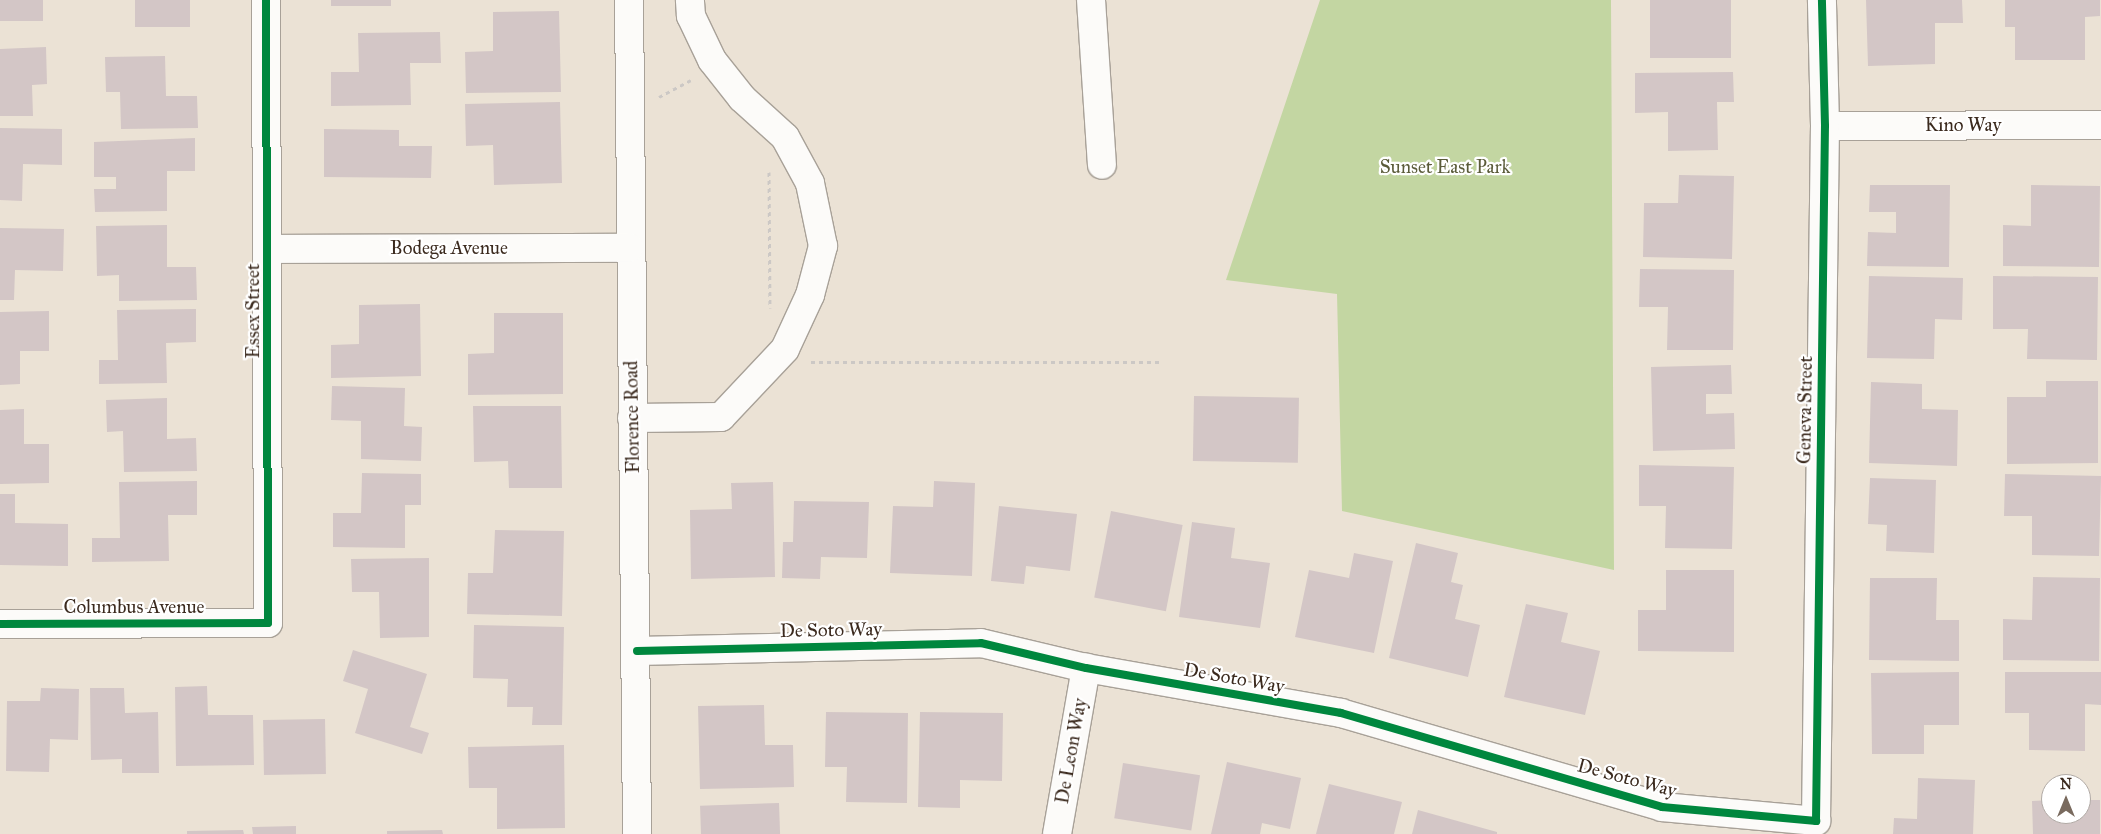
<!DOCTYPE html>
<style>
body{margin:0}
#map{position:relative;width:2101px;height:834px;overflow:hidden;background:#ebe2d5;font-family:"IM FELL Great Primer",serif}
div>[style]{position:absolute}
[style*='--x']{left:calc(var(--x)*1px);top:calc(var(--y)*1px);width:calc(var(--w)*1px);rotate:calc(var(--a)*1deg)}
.green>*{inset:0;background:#c3d6a2}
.building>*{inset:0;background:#d3c6c6;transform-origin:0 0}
.path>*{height:3px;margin-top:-1.5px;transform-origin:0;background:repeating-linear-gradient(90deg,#ccc8c5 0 4px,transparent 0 8px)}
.roads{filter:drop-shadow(1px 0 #a8a198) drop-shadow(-1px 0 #a8a198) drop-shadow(0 1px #a8a198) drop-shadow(0 -1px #a8a198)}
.minor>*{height:28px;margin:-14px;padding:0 14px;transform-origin:14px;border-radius:14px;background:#fcfbf9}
.cycleway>*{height:8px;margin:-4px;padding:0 4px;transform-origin:4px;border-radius:4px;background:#00873e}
span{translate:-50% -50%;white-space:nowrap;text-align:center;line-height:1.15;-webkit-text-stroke:4.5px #fff;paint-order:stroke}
.street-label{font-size:19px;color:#3b2a1e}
.park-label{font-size:19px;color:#5a5b39}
.north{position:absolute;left:2041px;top:774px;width:50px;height:50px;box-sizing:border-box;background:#fff;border:1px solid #b1aaa5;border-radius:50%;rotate:0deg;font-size:14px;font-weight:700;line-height:20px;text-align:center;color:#3b2a1e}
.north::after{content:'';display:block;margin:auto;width:18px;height:22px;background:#796a5e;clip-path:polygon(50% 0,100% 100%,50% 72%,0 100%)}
</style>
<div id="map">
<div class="green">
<i style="clip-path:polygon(1320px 0,1611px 0,1614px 570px,1342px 511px,1337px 294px,1226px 280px)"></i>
</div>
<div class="building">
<i style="left:0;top:0;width:43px;height:21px"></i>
<i style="left:135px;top:0;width:55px;height:27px"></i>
<i style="left:331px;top:0;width:60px;height:6px"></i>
<i style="left:1650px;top:0;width:81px;height:58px"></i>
<i style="clip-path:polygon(1866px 0,1962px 0,1963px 23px,1935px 23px,1935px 64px,1868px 66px)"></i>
<i style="clip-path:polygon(2005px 0,2100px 0,2100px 16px,2085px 17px,2085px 60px,2015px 60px,2015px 27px,2005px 27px)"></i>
<i style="clip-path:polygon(559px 11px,561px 92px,466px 93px,465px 52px,493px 51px,493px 12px)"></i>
<i style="clip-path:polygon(440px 32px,441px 63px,410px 63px,411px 105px,331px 106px,331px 72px,359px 72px,358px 33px)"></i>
<i style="clip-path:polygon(46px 47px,47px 84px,32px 85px,33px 116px,0 116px,0 49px)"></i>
<i style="clip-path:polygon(165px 56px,166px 96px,197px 96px,198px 128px,121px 129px,120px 92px,106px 92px,105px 57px)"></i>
<i style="clip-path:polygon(1733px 72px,1734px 102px,1717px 102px,1718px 150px,1668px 151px,1668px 112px,1635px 113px,1635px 73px)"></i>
<i style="clip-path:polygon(560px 102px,562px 183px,494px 185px,493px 145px,466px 146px,465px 104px)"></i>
<i style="clip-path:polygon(0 128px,62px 129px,62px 165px,23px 164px,22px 201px,0 200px)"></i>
<i style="clip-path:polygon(324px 129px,399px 130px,399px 146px,432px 146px,431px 178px,324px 177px)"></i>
<i style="clip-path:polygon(195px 138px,195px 171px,167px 171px,167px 211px,95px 212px,94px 189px,116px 189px,116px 177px,94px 177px,94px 142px)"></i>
<i style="clip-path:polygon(1679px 175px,1734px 176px,1732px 259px,1643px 257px,1644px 203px,1678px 203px)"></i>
<i style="clip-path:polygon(1870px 185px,1950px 185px,1949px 267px,1867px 266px,1868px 232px,1896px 233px,1896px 212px,1869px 212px)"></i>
<i style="clip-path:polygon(2031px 185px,2100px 186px,2099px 267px,2003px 266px,2003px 225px,2031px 226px)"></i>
<i style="clip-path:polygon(167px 225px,167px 267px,196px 267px,197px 300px,119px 301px,119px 275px,97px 276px,96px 226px)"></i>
<i style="clip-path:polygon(0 228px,64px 229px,63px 271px,15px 270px,14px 300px,0 300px)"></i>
<i style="clip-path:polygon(1640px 269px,1734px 270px,1733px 350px,1667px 350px,1668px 307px,1639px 307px)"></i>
<i style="clip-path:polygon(1869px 276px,1963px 278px,1962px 320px,1935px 319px,1934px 359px,1867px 358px)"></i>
<i style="clip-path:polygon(1993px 276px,2098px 277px,2097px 360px,2027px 359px,2028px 329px,1993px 329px)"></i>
<i style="clip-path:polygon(420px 304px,421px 376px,331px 378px,331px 345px,359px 344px,359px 305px)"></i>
<i style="clip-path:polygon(196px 309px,196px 342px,166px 343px,167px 383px,99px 384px,99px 360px,118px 360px,117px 310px)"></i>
<i style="clip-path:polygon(49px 311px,49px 351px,20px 351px,20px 384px,0 385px,0 312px)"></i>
<i style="clip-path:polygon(494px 313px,563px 313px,563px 394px,468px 395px,468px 354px,494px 353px)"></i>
<i style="clip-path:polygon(1731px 365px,1732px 394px,1706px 394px,1706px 414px,1734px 413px,1735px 449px,1653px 451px,1651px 367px)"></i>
<i style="clip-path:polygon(2046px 381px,2098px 381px,2098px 463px,2007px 464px,2007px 397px,2046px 397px)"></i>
<i style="clip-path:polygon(1871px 382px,1922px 384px,1922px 409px,1958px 410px,1957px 466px,1869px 463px)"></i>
<i style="clip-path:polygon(332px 386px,405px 388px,404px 426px,422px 427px,421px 461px,361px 459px,361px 421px,331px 420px)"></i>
<i style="left:1194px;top:396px;width:105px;height:65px;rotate:1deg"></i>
<i style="clip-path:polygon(167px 398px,167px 439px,196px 438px,197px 471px,124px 472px,123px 431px,107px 432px,106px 400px)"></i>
<i style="clip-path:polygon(473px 406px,561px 406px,562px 488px,509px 488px,508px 461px,474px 462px)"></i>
<i style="clip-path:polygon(24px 409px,24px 444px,49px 444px,49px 483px,0 484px,0 410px)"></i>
<i style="clip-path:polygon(1639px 465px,1734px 467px,1732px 549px,1665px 548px,1666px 506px,1639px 506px)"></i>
<i style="clip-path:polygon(362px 473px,421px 474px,421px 505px,405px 505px,405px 548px,333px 547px,333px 513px,361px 513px)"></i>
<i style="clip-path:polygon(2005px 474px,2101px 476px,2099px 556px,2032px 555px,2032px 516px,2004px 516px)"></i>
<i style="clip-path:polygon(1870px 478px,1936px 480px,1934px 553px,1886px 551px,1887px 525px,1868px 524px)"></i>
<i style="clip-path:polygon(197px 481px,197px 515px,168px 515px,169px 561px,92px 562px,92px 538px,120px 538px,119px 482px)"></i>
<i style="clip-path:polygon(934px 481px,975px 483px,972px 576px,890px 573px,893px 506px,933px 507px)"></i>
<i style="clip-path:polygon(773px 482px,775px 577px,691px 579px,690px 510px,732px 509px,731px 483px)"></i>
<i style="clip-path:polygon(0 494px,15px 494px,15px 523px,68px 524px,68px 566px,0 565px)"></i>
<i style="clip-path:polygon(794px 501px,869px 502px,867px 558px,821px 557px,820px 579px,782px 578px,783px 542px,793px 542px)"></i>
<i style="clip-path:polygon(999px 506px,1077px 514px,1070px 571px,1026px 566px,1024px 584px,991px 581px)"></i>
<i style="left:1111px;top:511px;width:73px;height:88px;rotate:11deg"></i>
<i style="clip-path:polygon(1192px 522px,1235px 528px,1231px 558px,1270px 563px,1260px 628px,1179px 617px)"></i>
<i style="clip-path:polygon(495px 530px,564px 531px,562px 616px,467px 614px,468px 573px,493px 573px)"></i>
<i style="clip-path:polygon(1416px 543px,1458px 553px,1451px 582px,1463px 585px,1455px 619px,1480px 625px,1468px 677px,1389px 658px)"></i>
<i style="clip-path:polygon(1354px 553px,1393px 561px,1374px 653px,1295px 637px,1309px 570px,1349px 578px)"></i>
<i style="clip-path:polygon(429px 558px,429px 637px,380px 638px,379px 592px,352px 592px,351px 559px)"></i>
<i style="clip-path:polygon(1666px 570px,1734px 570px,1734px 652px,1638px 651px,1638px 610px,1666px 610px)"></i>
<i style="clip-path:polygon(2033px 577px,2100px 578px,2099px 661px,2003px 660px,2003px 619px,2032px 620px)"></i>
<i style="clip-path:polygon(1870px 578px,1937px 578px,1936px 620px,1959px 620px,1959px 661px,1869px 660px)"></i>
<i style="clip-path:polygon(1526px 604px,1568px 613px,1561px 642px,1600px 651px,1585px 715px,1504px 697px)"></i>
<i style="clip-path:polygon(474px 625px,564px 627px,562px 725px,532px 725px,533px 707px,507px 707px,508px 679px,473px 678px)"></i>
<i style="clip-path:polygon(353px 650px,427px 674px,410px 727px,429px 733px,422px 754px,355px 733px,368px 689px,343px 681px)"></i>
<i style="clip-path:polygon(1959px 672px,1959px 725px,1924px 725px,1924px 754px,1872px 754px,1871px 673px)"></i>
<i style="clip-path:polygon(2005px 672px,2101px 672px,2101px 705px,2085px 704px,2085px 751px,2029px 750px,2029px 713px,2005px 713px)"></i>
<i style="clip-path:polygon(207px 686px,208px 715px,253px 715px,254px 765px,176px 766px,175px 687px)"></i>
<i style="clip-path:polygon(41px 688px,79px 689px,78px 740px,50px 739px,49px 772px,6px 771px,7px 701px,40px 701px)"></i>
<i style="clip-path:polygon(90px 688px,124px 688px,125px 713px,158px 712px,159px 773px,122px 773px,122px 759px,91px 760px)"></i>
<i style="clip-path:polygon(764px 705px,765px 745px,793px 745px,794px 787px,700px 789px,698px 706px)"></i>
<i style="clip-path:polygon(826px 712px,908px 713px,907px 803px,846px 802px,847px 767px,825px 767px)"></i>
<i style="clip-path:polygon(920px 712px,1003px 713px,1002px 781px,960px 780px,960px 808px,918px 807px)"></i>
<i style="left:325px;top:719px;width:55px;height:62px;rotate:89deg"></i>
<i style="clip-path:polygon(564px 745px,565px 828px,497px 829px,497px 788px,469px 788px,468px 747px)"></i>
<i style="clip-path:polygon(1227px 762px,1301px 778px,1290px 829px,1262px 823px,1260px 834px,1211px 834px)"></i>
<i style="left:1123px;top:763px;width:78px;height:56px;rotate:9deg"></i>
<i style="clip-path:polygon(1918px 778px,1975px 780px,1973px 834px,1893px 834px,1894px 818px,1917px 819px)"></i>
<i style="clip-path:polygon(1329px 784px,1402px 802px,1394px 834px,1316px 834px)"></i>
<i style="clip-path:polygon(2051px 800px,2051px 814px,2081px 814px,2081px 800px,2100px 800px,2100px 834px,2033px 834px,2032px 801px)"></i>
<i style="left:779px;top:803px;width:31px;height:79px;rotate:88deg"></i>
<i style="clip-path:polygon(1418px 810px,1497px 832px,1497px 834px,1412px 834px)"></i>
<i style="clip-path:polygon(296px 826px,296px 834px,253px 834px,252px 827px)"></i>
<i style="clip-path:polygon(243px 830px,244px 834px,187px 834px,187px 831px)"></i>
<i style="clip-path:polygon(442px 830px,443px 834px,387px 834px,387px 831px)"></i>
</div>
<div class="path">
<i style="--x:659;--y:97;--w:36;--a:-28"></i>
<i style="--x:769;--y:172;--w:136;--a:89.6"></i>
<i style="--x:811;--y:362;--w:351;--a:0"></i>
</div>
<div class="roads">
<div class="minor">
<i style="--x:629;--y:0;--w:834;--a:89.45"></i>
<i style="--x:1091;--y:0;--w:165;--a:86.2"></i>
<i style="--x:1825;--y:126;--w:276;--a:-0.2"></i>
<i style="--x:270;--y:249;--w:359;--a:-0.2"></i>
<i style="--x:632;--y:418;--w:89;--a:-0.6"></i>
<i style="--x:721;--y:417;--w:93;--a:-46.7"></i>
<i style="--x:785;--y:349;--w:60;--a:-65.2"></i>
<i style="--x:810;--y:295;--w:51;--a:-75.1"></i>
<i style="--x:823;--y:246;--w:64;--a:-101.7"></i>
<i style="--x:810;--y:183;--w:52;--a:-118.5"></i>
<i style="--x:785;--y:137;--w:58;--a:-137.8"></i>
<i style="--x:742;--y:98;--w:48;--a:-128.3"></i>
<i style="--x:712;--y:60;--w:49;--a:-115.5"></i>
<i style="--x:691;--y:16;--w:16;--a:-94"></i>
<i style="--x:0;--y:624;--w:268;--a:-0.2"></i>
<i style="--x:268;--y:623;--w:623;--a:-90.18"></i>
<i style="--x:637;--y:651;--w:344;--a:-1.3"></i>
<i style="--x:981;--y:643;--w:108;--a:13.4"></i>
<i style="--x:1086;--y:668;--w:259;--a:10"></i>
<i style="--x:1341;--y:713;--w:334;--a:16.3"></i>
<i style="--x:1662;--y:807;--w:155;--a:5.2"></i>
<i style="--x:1816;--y:821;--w:695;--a:-89.26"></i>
<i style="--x:1825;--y:126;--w:126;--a:-91.4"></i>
<i style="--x:1057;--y:834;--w:169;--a:-80.1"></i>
</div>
</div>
<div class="cycleway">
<i style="--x:0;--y:624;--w:268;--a:-0.2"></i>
<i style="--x:268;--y:623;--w:623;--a:-90.18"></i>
<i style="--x:637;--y:651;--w:344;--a:-1.3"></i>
<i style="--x:981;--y:643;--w:108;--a:13.4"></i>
<i style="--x:1086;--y:668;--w:259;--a:10"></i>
<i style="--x:1341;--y:713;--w:334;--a:16.3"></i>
<i style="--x:1662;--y:807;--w:155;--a:5.2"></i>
<i style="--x:1816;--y:821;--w:695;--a:-89.26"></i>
<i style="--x:1825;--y:126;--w:126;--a:-91.4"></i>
</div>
<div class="street-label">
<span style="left:1963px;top:125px">Kino Way</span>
<span style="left:449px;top:248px">Bodega Avenue</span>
<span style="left:253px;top:311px;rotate:-90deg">Essex Street</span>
<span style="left:1805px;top:410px;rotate:-89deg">Geneva Street</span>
<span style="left:632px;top:417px;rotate:-91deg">Florence Road</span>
<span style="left:134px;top:607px">Columbus Avenue</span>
<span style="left:831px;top:630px;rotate:-1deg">De Soto Way</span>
<span style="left:1234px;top:678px;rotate:10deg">De Soto Way</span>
<span style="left:1071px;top:751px;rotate:-80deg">De Leon Way</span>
<span style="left:1627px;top:778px;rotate:15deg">De Soto Way</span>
</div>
<div class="park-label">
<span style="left:1445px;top:167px">Sunset East Park</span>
</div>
<div class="north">N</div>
</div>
